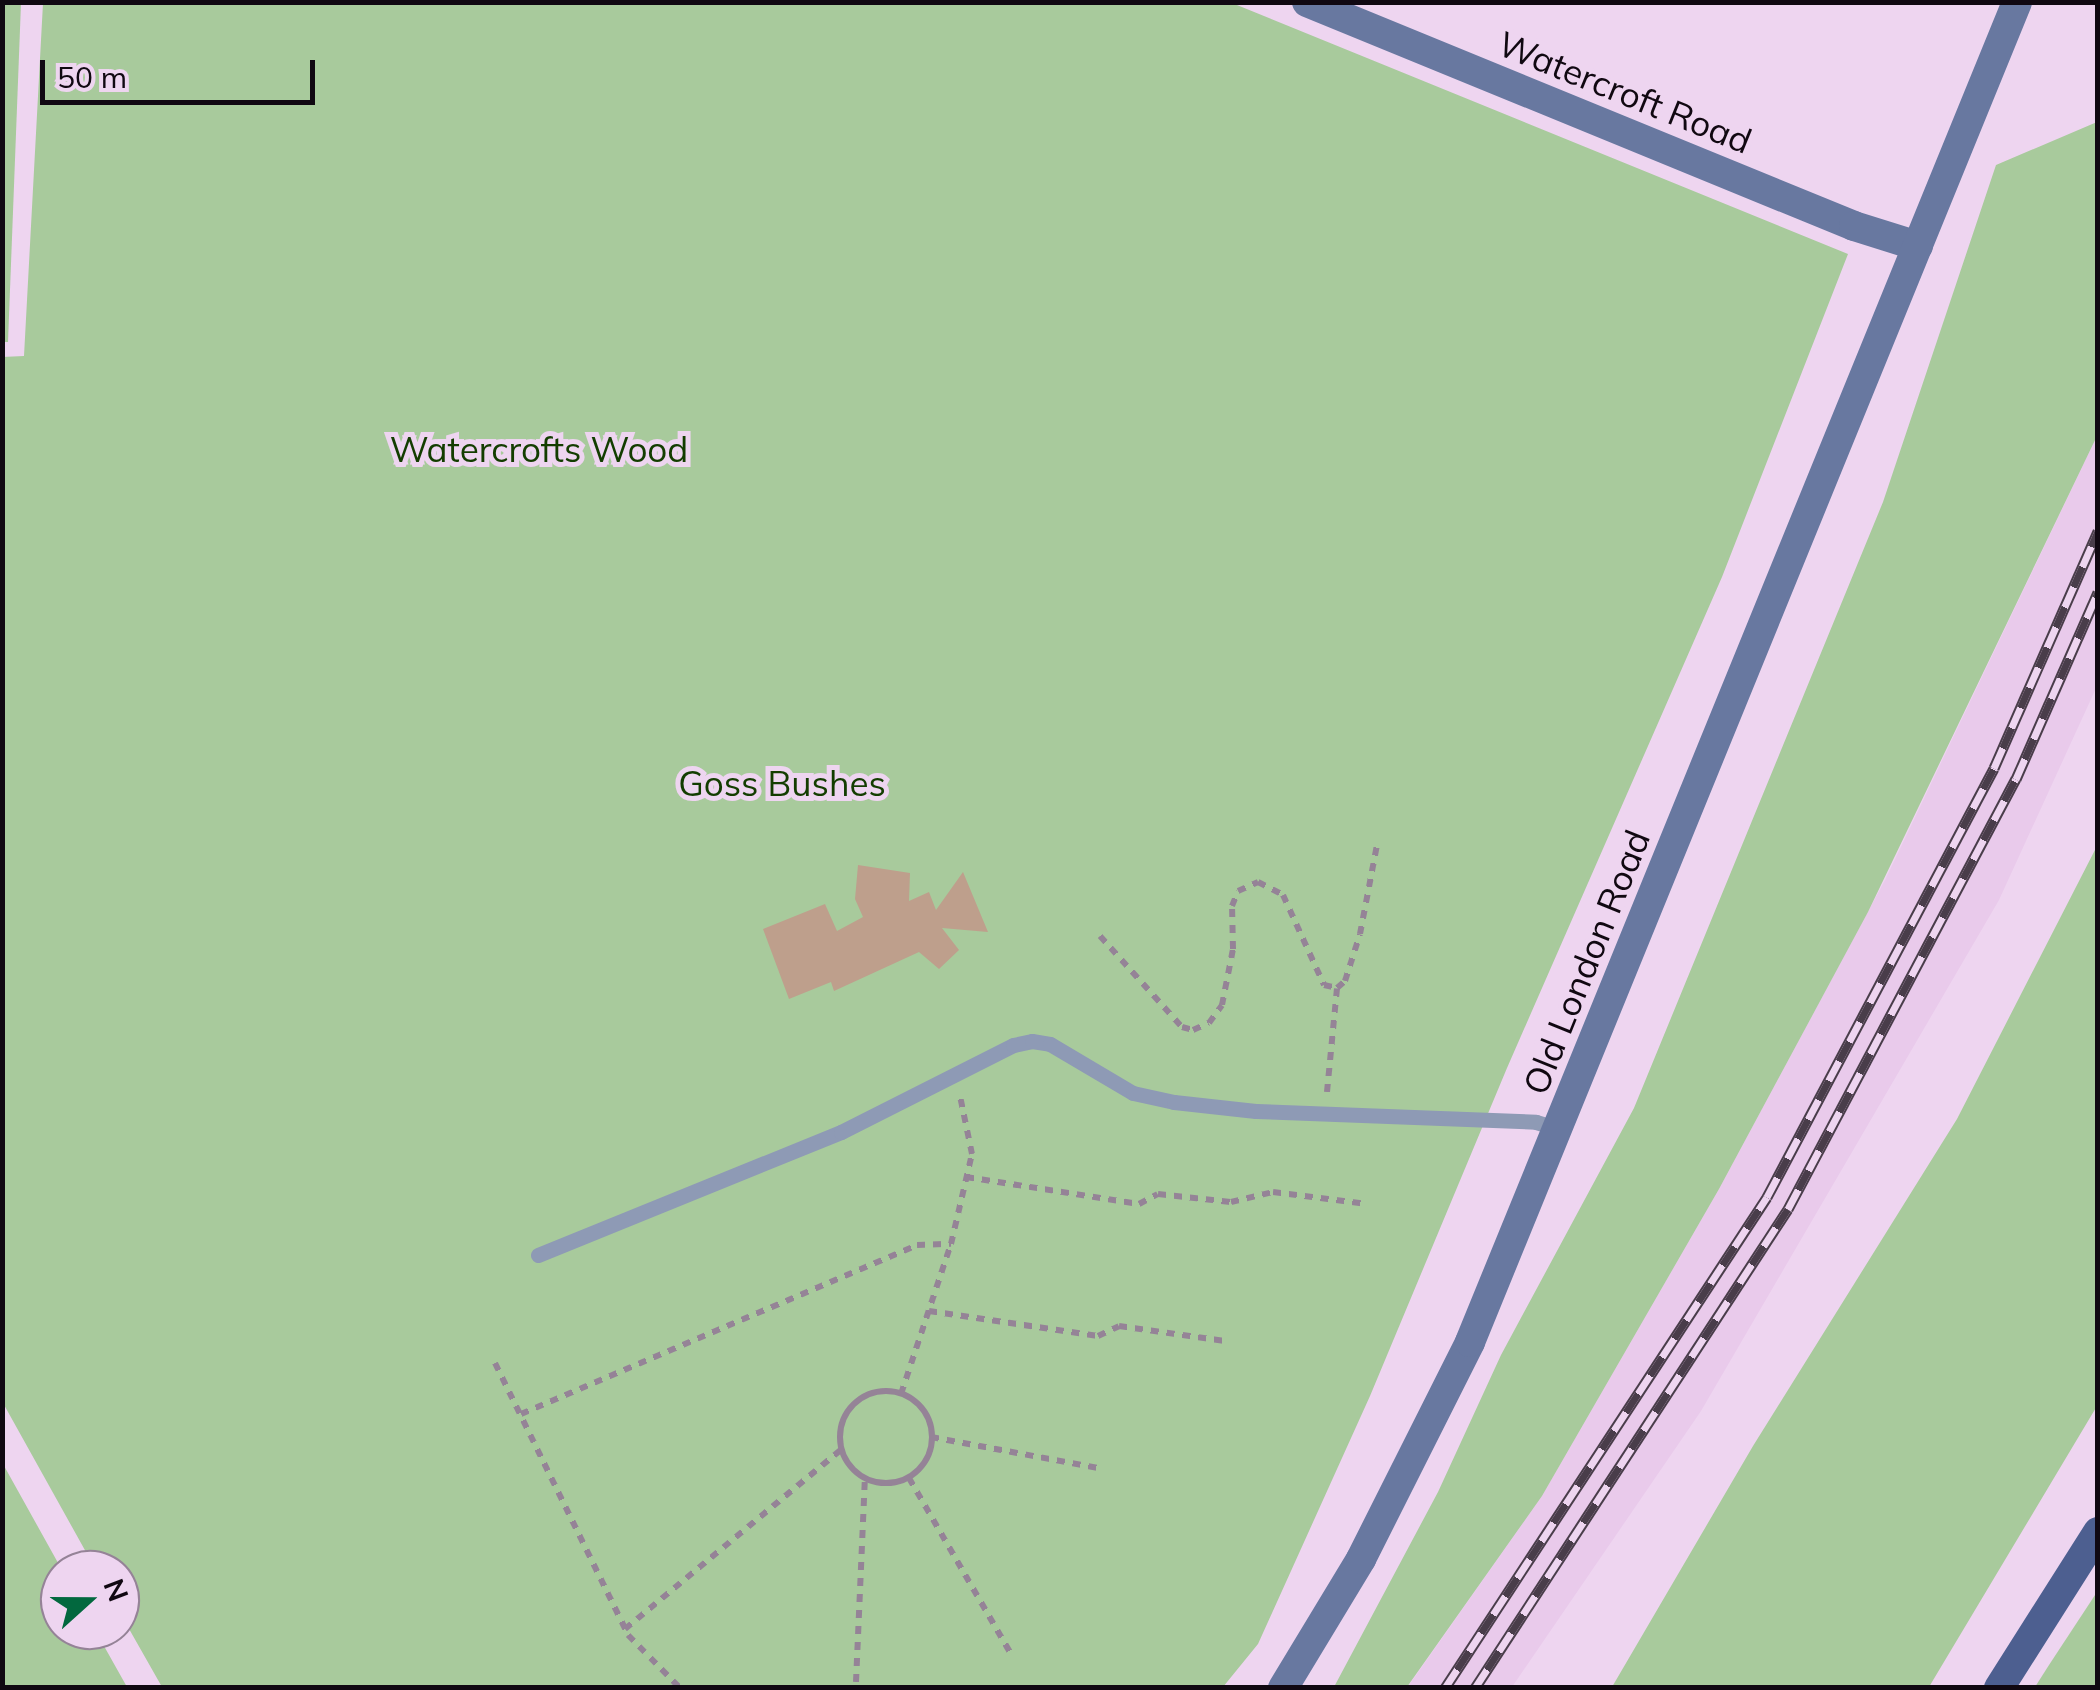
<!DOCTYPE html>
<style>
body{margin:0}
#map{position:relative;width:2100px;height:1690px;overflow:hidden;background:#eed5f0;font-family:Mulish,sans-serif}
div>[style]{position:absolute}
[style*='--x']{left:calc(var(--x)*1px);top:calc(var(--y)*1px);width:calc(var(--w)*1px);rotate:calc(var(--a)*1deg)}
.built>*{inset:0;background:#e9caeb}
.green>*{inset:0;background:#a8ca9c}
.building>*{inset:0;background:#be9f8c}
.path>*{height:6px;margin-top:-3px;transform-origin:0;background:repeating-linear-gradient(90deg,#958397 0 8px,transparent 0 16px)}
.path>.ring{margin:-3px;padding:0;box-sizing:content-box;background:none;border:6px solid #958397;border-radius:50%}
.lane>*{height:15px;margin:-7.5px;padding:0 7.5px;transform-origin:7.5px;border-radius:7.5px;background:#8e9ab5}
.secondary>*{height:30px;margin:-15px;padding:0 15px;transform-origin:15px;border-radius:15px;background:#6878a0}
.primary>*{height:30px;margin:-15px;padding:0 15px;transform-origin:15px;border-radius:15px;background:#4d5f90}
.rail>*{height:11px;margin-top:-5.5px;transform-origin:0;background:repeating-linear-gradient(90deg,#eed5f0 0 22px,#493d4a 0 44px);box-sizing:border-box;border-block:2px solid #493d4a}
span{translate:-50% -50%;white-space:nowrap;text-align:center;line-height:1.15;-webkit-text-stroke:10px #eed5f0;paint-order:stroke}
.street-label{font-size:35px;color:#100811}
.park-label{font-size:35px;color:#133d00}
.frame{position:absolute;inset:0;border:5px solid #100811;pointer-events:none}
.north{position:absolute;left:40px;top:1550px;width:100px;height:100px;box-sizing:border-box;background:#eed5f0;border:2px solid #958397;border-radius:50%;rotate:69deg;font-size:28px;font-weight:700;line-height:40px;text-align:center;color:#100811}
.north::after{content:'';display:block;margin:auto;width:35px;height:45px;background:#02683e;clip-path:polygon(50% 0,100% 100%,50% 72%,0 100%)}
.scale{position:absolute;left:40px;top:60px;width:275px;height:45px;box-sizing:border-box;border:5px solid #100811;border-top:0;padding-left:12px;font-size:30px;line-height:35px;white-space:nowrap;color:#100811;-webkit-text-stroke:8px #eed5f0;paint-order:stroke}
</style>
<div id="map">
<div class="built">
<i style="clip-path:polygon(2097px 436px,2097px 686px,1999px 900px,1701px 1411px,1512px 1687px,1407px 1688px,1542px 1496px,1719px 1189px,1885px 880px)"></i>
</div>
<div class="green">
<i style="clip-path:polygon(2px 3px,21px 3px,8px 342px,3px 342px)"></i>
<i style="clip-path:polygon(43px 3px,1232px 3px,1848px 254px,1722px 577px,1507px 1068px,1370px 1396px,1258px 1644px,1223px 1687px,162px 1687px,120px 1613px,120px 1570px,96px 1570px,3px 1403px,2px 357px,24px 356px)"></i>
<i style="clip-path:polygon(2097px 122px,2097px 436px,1868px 912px,1719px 1189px,1542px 1496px,1407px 1687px,1334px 1687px,1438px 1492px,1501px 1355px,1634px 1108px,1883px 502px,1996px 165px)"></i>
<i style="clip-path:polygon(2097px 846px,2097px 1406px,1929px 1687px,1612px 1687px,1753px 1446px,1957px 1119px)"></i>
<i style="clip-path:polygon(3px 1464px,62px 1570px,60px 1630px,95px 1630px,127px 1687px,3px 1687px)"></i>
<i style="clip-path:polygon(2097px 1592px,2097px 1687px,2035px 1687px,2049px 1665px)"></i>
</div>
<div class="building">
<i style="clip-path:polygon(858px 865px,910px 873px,909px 901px,929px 892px,936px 910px,963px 872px,988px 932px,942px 928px,959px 950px,939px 969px,919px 952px,834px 991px,831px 982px,789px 999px,763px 929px,825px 904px,837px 931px,863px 917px,855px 899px)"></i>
</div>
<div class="path">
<i style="--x:1100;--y:936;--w:122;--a:48"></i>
<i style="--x:1182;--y:1027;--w:11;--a:15"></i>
<i style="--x:1193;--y:1030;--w:17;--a:-24"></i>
<i style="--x:1209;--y:1023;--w:22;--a:-54"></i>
<i style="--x:1222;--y:1005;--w:57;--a:-78.9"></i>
<i style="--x:1233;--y:949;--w:43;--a:-91.3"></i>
<i style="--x:1232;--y:906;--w:16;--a:-68"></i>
<i style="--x:1238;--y:891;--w:22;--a:-24"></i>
<i style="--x:1258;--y:882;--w:28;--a:27"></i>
<i style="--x:1283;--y:895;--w:99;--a:65.5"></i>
<i style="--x:1324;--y:985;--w:13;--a:13"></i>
<i style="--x:1337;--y:988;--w:11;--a:-41"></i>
<i style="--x:1345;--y:981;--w:49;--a:-72.3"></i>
<i style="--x:1360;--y:934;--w:91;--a:-79.2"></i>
<i style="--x:1327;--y:1092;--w:104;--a:-84.5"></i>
<i style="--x:966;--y:1177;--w:175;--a:8.9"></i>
<i style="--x:1139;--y:1204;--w:21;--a:-28"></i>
<i style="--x:1158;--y:1194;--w:73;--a:6.3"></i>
<i style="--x:1231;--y:1202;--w:43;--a:-13.4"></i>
<i style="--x:1273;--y:1192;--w:95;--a:7.3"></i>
<i style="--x:929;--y:1311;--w:171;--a:8.4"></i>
<i style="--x:1098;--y:1336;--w:23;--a:-25"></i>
<i style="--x:1119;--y:1326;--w:107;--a:8.1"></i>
<i style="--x:495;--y:1363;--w:303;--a:63.9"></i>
<i style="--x:628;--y:1635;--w:74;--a:45.5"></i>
<i class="ring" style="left:840px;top:1391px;width:86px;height:86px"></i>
<i style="--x:901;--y:1394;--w:158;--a:-71.6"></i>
<i style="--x:951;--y:1244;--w:92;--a:-76.9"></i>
<i style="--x:972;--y:1154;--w:59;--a:-101.7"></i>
<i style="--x:521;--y:1414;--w:431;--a:-23.1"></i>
<i style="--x:917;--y:1245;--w:34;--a:-2"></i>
<i style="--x:931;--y:1437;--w:170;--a:10.5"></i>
<i style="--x:909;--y:1478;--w:203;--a:59.9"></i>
<i style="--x:625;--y:1629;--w:282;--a:-39.7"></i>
<i style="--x:856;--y:1682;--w:204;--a:-87.5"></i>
</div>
<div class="lane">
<i style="--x:538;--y:1255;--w:327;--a:-22.1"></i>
<i style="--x:841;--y:1132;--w:193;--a:-26.8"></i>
<i style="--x:1013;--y:1045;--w:19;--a:-12"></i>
<i style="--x:1032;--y:1041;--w:18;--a:9"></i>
<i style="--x:1050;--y:1044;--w:96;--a:30.6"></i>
<i style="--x:1133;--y:1093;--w:42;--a:12.4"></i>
<i style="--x:1174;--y:1102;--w:82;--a:6.3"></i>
<i style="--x:1256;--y:1111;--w:280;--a:2.2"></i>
<i style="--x:1536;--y:1122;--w:24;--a:17"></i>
</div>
<div class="secondary">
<i style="--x:1307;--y:2;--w:591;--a:22.27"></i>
<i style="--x:1854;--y:226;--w:67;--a:17.4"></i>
<i style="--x:1283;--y:1688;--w:151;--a:-58.8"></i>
<i style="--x:1361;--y:1559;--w:243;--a:-63.3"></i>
<i style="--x:1470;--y:1342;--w:1447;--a:-67.79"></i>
</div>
<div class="primary">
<i style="--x:1999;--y:1688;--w:185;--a:-57.6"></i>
</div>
<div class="rail">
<i style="--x:1445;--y:1688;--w:587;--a:-56.74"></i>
<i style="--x:1767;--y:1197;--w:485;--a:-62.1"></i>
<i style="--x:1994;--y:768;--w:259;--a:-66.3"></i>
<i style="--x:1475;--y:1688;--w:572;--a:-56.84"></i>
<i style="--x:1788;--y:1209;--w:487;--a:-62.1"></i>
<i style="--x:2016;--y:779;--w:204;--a:-66.3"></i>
</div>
<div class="street-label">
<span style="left:1625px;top:92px;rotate:22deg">Watercroft Road</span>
<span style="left:1586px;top:962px;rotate:-68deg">Old London Road</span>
</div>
<div class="park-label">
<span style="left:539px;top:449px">Watercrofts Wood</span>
<span style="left:782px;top:783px">Goss Bushes</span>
</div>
<div class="frame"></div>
<div class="north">N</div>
<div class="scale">50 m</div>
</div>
